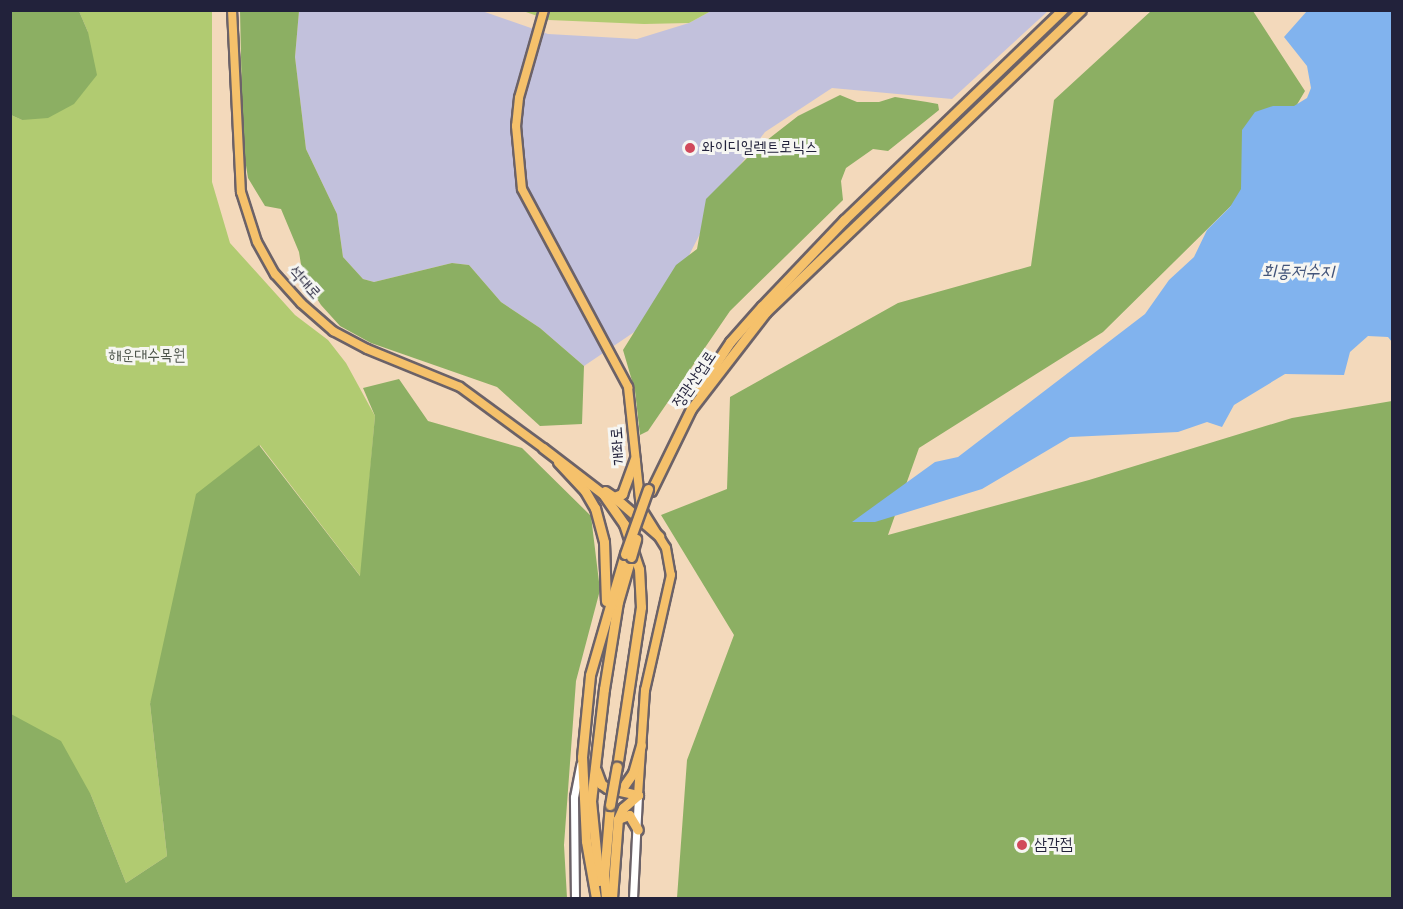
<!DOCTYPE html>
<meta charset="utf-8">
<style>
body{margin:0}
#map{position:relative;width:1403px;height:909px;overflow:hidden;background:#f3d9bb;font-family:"Balsamiq Sans","Poor Story",sans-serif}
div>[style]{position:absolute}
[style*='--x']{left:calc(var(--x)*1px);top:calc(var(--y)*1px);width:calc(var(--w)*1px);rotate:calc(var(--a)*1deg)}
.industrial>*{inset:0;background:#c2c1dc}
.green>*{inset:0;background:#b1cb71}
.forest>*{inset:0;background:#8caf63}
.water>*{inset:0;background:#81b3ee}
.roads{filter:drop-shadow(2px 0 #6b6268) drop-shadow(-2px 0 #6b6268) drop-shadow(0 2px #6b6268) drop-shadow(0 -2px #6b6268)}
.minor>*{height:7px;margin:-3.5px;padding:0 3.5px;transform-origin:3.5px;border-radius:3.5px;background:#fff}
.major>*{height:8px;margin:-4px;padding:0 4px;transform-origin:4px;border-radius:4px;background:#f5c16b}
.highway>*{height:9px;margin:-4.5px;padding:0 4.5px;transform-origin:4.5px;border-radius:4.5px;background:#f5c16b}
.bridges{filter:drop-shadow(2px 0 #6b6268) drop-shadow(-2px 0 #6b6268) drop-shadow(0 2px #6b6268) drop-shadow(0 -2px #6b6268)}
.highway-bridge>*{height:9px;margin:-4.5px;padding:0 4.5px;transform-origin:4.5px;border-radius:4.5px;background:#f5c16b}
.dots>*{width:16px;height:16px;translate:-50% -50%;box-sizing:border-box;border:3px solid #f6f6f2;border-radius:50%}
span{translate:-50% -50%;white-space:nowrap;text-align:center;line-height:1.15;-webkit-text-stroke:6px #f6f6f2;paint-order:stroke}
.poi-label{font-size:16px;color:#22223b}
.left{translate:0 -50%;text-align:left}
.street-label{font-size:16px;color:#22223b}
.park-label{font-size:16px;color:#4d554b}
.water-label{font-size:18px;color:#43557a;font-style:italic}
.frame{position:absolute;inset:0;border:12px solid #22223b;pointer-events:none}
</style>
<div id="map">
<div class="industrial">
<i style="clip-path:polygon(299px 11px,482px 11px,548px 34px,637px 39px,689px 23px,711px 11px,1048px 11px,952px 99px,832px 88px,765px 132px,725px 185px,658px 316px,584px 366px,540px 328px,501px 302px,469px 265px,452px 263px,374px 282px,363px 279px,343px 257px,337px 214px,306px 149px,295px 57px)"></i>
</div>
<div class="green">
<i style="clip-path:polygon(79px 11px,212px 11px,212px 182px,230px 243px,295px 315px,328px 340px,346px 363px,375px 416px,361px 577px,260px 445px,150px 704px,167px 856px,126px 883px,91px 795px,11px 714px,11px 115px,22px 120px,88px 32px)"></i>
<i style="clip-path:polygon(523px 11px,711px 11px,689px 23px,644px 24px,549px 20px)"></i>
</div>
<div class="forest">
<i style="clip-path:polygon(11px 10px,79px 11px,88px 32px,97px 75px,74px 104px,48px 118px,22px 120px,11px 115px)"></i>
<i style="clip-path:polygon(240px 11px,299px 11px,295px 57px,306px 149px,337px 214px,343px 257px,363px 279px,374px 282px,452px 263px,469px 265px,501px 302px,540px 328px,584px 366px,582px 424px,540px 426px,497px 387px,371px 343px,340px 326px,321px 305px,303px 277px,299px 252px,281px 209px,265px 206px,248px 178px,243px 147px)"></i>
<i style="clip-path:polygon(1151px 11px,1253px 11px,1305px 91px,1245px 192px,1103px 332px,919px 448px,888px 535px,1089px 480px,1292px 418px,1392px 401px,1392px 898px,677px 898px,687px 760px,734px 635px,661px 515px,727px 489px,730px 397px,898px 303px,1031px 266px,1054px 100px)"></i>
<i style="clip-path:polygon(840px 95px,857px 102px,879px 102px,895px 97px,927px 102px,938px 104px,939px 110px,888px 151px,873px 149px,846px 168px,841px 181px,843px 200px,730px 311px,648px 431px,640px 435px,635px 391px,623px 350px,676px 265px,697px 249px,706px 199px,758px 147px,798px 116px)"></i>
<i style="clip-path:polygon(399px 379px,428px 421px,522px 448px,591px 516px,600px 590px,576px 681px,564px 845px,567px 898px,11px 898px,11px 714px,61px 741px,91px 795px,126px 883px,167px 856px,150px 704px,196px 494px,259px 445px,360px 576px,375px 416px,363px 388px)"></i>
</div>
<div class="water">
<i style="clip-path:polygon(1307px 11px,1392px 11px,1392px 342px,1388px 337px,1368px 336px,1350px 352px,1344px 375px,1285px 374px,1234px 405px,1222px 427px,1207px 422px,1178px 432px,1070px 437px,982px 489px,875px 522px,852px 522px,935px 462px,958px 457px,1145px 314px,1169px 280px,1194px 257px,1207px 230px,1230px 207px,1241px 189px,1242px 130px,1255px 112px,1273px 106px,1294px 106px,1307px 98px,1311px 88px,1307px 66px,1284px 37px)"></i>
</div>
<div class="roads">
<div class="minor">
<i style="--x:575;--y:898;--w:101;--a:-90.6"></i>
<i style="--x:574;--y:797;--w:33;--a:-79"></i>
<i style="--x:633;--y:898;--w:103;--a:-87.2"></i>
</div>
<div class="major">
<i style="--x:232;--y:10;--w:182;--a:87.2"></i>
<i style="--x:241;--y:192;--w:52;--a:72.3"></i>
<i style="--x:257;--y:242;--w:37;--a:61"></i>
<i style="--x:275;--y:274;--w:39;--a:48"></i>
<i style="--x:301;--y:303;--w:43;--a:41.2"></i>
<i style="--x:333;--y:331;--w:38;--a:28"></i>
<i style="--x:367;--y:349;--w:100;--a:22.2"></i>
<i style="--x:460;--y:387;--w:103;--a:36.3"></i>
<i style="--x:544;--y:10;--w:91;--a:105.9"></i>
<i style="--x:519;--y:98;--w:28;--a:96"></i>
<i style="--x:516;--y:126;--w:63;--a:84.6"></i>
<i style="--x:522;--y:189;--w:225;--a:61.8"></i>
<i style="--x:628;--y:387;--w:122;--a:83.9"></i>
<i style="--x:641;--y:508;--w:47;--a:58"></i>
<i style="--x:666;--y:548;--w:27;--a:80"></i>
<i style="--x:671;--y:575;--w:118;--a:102.7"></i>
<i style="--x:645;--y:690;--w:105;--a:93.8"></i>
</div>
<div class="highway">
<i style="--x:698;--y:390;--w:58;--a:-56.3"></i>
<i style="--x:730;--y:342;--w:48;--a:-48.4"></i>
<i style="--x:762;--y:306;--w:119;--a:-46.4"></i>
<i style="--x:844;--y:220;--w:303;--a:-43.9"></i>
<i style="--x:543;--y:448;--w:76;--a:37.5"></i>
<i style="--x:603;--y:494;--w:37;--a:55"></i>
<i style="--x:624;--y:524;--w:47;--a:71.6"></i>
<i style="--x:639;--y:569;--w:38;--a:87"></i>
<i style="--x:641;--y:607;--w:162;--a:98.5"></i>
<i style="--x:558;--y:462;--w:40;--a:47"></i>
<i style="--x:585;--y:491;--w:20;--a:60"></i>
<i style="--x:595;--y:508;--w:35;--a:75"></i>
<i style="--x:604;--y:542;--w:59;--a:88.1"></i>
<i style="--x:605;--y:491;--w:11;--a:34"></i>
<i style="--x:614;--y:497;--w:9;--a:-21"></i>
<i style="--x:622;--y:494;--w:37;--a:-70"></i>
<i style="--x:651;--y:491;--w:91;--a:-64"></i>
<i style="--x:691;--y:409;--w:123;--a:-52.3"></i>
<i style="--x:766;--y:312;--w:436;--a:-43.8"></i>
<i style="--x:614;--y:497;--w:60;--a:40.9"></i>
<i style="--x:596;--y:770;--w:15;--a:70"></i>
<i style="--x:601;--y:784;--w:7;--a:34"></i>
<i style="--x:607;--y:788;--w:32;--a:13"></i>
<i style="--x:621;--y:790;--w:21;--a:-55"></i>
<i style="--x:633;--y:773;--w:29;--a:-74"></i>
<i style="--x:618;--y:819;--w:12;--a:-20"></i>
<i style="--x:629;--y:815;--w:17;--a:59"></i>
<i style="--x:599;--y:881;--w:80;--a:-95.7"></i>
<i style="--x:591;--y:801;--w:113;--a:-83.4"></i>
<i style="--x:604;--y:689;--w:88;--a:-80.9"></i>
<i style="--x:618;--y:602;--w:47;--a:-73.9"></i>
<i style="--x:596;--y:898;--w:58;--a:-100"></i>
<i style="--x:586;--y:841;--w:84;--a:-92.7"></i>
<i style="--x:582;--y:757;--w:82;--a:-84.4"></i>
<i style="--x:590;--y:675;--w:126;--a:-73.9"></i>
<i style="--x:606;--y:898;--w:22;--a:-95"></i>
<i style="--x:604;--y:876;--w:71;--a:-85.2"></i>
<i style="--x:612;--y:898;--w:79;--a:-85.7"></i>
<i style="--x:618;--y:819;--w:12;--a:-66"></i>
<i style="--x:623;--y:808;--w:20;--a:-41"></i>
</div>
</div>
<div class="bridges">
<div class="highway-bridge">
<i style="--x:625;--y:554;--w:69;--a:-70.5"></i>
<i style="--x:631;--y:557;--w:19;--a:-74"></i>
<i style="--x:610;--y:805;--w:39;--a:-80"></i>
</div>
</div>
<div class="dots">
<i style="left:690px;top:148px;background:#d1495b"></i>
<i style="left:1022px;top:845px;background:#d1495b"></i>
</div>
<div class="poi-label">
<span class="left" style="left:702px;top:148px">와이디일렉트로닉스</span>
<span class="left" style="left:1034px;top:845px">삼각점</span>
</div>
<div class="street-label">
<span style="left:304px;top:283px;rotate:48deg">석대로</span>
<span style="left:695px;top:380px;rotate:-56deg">정관산업로</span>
<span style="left:619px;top:446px;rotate:-95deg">개좌로</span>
</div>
<div class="park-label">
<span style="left:147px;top:356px">해운대수목원</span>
</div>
<div class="water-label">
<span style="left:1298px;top:272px">회동저수지</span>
</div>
<div class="frame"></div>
</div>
